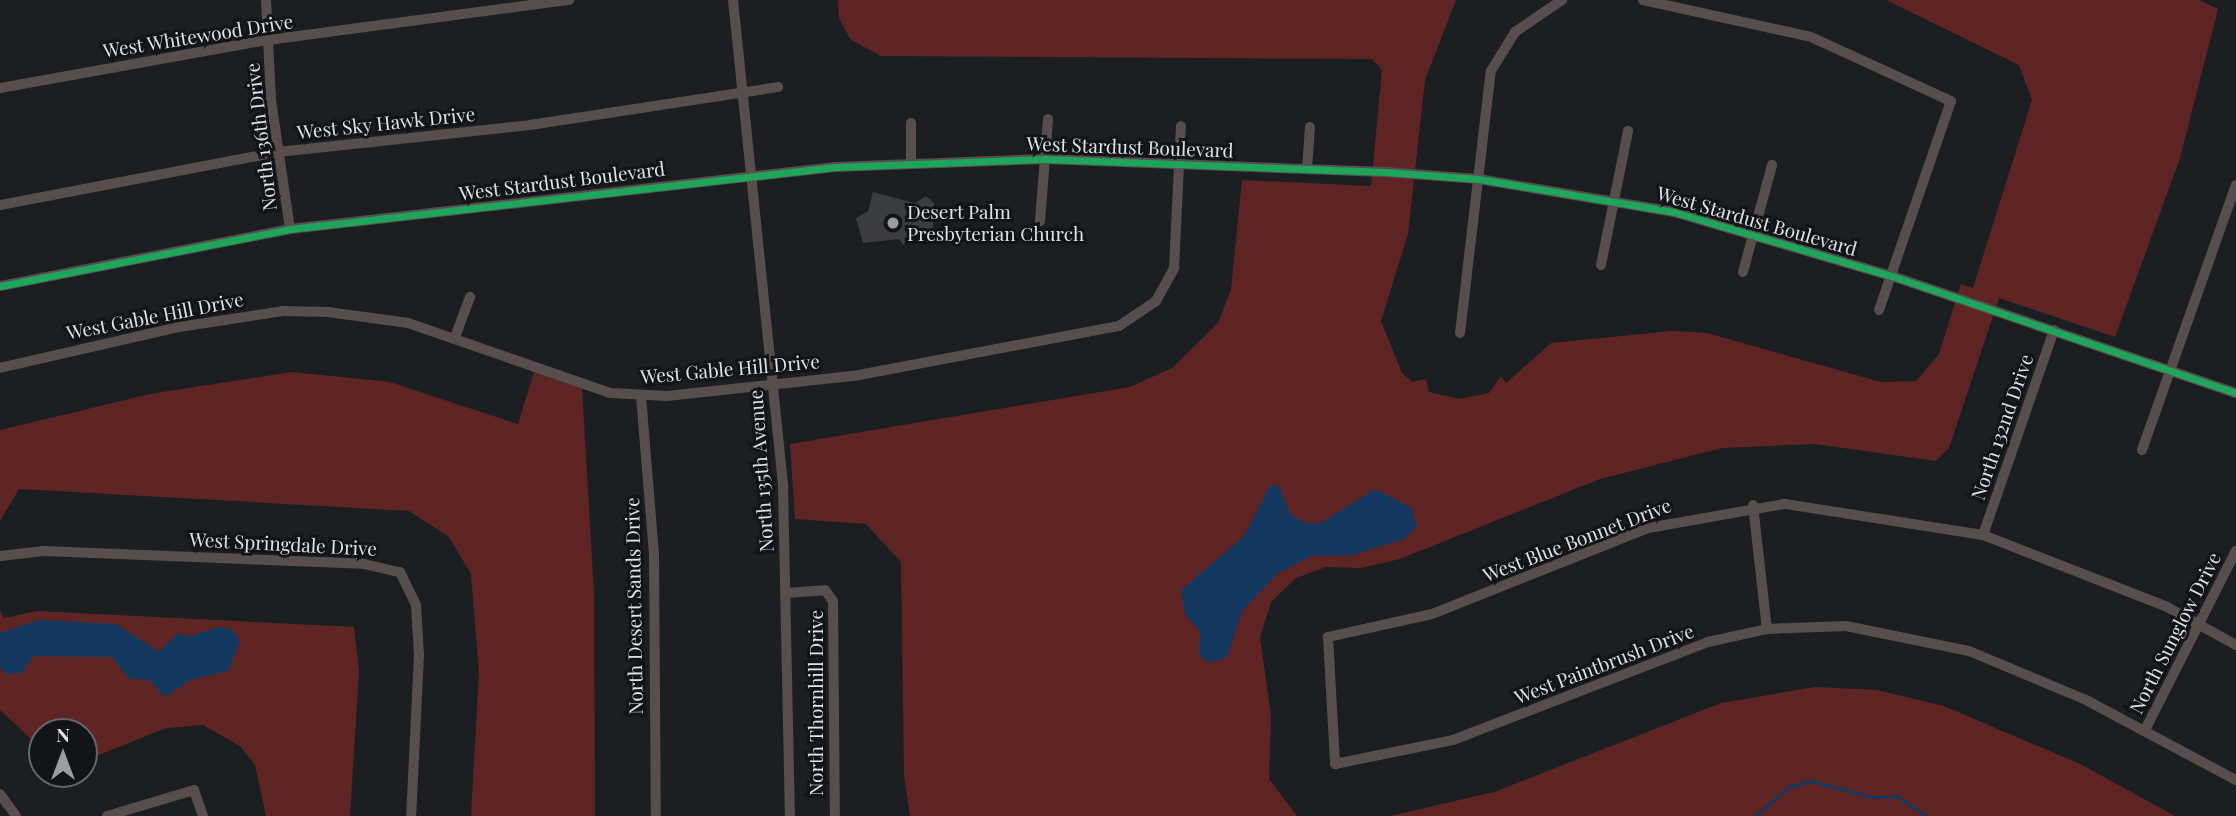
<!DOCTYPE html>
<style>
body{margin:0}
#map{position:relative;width:2236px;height:816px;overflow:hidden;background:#1c1f22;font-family:"Playfair Display",serif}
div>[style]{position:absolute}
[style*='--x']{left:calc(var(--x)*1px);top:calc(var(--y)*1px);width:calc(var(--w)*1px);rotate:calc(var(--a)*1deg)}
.green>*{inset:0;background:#5f2525}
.water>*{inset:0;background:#133960}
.stream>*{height:2.5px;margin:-1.25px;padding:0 1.25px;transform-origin:1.25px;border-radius:1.25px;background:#133960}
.building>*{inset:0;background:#3b3d40}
.minor>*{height:10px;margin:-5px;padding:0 5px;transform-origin:5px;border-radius:5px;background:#584e4d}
.cycleway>*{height:7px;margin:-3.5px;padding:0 3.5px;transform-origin:3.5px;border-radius:3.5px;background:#20a55d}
.dots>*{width:19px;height:19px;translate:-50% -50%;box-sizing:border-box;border:4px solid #11151a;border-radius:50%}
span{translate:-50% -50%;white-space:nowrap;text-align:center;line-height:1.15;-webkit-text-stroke:6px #11151a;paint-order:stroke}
.street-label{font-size:19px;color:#dee1e5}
.poi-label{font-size:19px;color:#dee1e5}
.left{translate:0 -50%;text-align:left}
.north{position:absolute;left:28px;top:718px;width:70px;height:70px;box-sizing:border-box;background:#11151a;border:2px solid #63676b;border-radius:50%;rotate:0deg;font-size:19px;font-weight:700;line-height:28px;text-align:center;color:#dee1e5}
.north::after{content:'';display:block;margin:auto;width:24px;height:32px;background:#9a9da1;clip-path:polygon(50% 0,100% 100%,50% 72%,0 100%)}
</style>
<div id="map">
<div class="green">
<i style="clip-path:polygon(838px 0,1456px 0,1425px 80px,1408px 234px,1381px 321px,1402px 373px,1412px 382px,1426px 379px,1429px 392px,1459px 399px,1489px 393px,1501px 376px,1506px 383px,1551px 343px,1672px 331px,1707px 333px,1881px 382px,1916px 381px,1939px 354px,1961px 284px,1973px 288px,2032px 100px,2019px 65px,1886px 0,2199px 0,2218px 9px,2180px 158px,2115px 337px,1999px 298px,1949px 448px,1936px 461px,1815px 444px,1722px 448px,1600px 479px,1400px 559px,1361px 568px,1326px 567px,1296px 578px,1271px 602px,1260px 637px,1271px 717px,1269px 779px,1297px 816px,910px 816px,904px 776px,901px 562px,866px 524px,795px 519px,790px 444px,1130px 387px,1172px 368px,1218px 323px,1231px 289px,1242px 180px,1371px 186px,1382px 70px,1372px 59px,881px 56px,850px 39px,839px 18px)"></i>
<i style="clip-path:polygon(292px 372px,390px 382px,518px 424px,534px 372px,582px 388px,594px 593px,595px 816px,471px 816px,479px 672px,471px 574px,449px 537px,409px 511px,19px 489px,0 521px,0 430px,150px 394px)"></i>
<i style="clip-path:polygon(0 610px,4px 618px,37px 611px,354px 627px,359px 671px,350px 816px,266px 816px,255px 765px,240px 746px,203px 725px,166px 728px,84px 761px,84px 732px,42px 732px,42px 749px,0 710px)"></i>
<i style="clip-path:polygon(1815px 687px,1877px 690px,1944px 706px,2082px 765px,2175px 816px,1390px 816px,1494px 792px,1721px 703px)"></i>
</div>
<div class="water">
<i style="clip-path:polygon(1270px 485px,1279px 486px,1290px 514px,1305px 523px,1321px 523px,1375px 489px,1411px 508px,1417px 526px,1404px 539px,1353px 555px,1311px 556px,1278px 573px,1242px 611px,1227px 657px,1210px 663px,1199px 656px,1200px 632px,1185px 614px,1181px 590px,1244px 536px)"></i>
<i style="clip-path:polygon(39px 620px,116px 624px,159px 652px,178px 633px,188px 637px,218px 627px,232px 629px,240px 641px,228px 671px,190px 680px,165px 697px,149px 680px,128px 678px,112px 657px,33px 656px,22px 673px,7px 674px,0 668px,0 633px)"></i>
</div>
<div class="stream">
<i style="--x:1755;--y:816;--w:45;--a:-40.5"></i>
<i style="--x:1789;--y:787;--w:23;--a:-15"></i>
<i style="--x:1811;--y:781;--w:63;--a:14.7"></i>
<i style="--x:1872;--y:797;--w:25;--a:-2"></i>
<i style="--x:1897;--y:796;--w:36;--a:34"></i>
</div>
<div class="building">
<i style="clip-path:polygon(873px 192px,915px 203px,926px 196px,934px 203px,933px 236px,918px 244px,912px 239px,903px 245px,899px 239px,863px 243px,856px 218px,868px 211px)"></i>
</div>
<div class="minor">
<i style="--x:266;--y:0;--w:100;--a:87.1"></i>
<i style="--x:271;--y:100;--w:130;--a:81.6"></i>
<i style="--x:733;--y:0;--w:489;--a:84.1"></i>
<i style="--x:783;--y:486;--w:330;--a:88.8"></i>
<i style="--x:1643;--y:0;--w:172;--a:12.4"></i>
<i style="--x:1811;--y:37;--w:154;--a:24.6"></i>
<i style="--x:1951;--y:101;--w:221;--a:109"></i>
<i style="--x:0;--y:88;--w:272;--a:-10.2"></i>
<i style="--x:268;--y:40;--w:304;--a:-7.6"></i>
<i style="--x:911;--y:163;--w:40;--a:-90"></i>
<i style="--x:1307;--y:169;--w:42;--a:-85.9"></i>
<i style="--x:0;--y:205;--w:283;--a:-10.8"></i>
<i style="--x:278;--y:152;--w:253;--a:-6.1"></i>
<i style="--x:530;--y:125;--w:251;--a:-8.7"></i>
<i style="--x:1040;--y:221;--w:102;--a:-85.5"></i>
<i style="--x:1601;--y:265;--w:137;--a:-78.6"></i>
<i style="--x:1743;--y:272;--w:111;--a:-74.8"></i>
<i style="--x:0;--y:286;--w:296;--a:-11.1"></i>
<i style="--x:290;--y:229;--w:549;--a:-6.49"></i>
<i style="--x:835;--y:167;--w:210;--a:-2.2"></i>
<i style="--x:1045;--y:159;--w:341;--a:2.2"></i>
<i style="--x:1386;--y:172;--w:93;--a:4.3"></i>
<i style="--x:1479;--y:179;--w:198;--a:9.6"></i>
<i style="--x:1674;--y:212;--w:227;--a:16.4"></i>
<i style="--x:1892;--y:276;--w:363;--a:18.8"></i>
<i style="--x:1460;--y:333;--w:264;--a:-83.3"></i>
<i style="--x:1491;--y:71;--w:46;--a:-58.4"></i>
<i style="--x:1515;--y:32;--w:57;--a:-34.2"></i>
<i style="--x:455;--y:337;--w:43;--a:-69.4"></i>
<i style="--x:0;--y:368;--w:184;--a:-12.9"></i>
<i style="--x:179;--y:327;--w:105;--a:-8.7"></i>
<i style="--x:283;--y:311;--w:45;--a:1.3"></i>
<i style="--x:328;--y:312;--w:81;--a:7.8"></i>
<i style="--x:408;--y:323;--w:214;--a:19.1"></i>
<i style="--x:610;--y:393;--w:57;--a:3"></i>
<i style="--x:667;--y:396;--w:193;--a:-6.2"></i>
<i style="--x:859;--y:375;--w:265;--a:-10.7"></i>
<i style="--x:1119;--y:326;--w:45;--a:-34"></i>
<i style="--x:1156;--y:301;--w:38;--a:-61"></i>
<i style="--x:1174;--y:268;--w:142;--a:-87.2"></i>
<i style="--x:641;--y:396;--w:160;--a:85.3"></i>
<i style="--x:654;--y:555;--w:261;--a:89.6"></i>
<i style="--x:2142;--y:450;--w:281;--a:-70.5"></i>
<i style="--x:1753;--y:505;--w:125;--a:83.6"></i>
<i style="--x:1983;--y:535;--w:217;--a:-70.9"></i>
<i style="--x:0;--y:556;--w:44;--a:-6.5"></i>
<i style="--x:44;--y:551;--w:320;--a:2.3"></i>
<i style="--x:364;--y:564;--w:37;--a:13"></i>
<i style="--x:400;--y:572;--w:37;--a:64"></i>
<i style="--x:416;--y:605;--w:50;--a:86.6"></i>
<i style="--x:419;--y:655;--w:161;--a:92.8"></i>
<i style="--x:786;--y:593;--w:39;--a:-4"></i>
<i style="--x:825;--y:590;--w:14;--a:54"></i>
<i style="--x:833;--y:601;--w:215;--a:89.5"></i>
<i style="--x:2236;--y:645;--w:81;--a:-151.2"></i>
<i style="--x:2165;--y:606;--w:195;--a:-158.7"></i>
<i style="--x:1983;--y:535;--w:201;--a:-171.1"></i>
<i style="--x:1784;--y:504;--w:138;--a:170"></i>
<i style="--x:1648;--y:528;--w:232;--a:158.3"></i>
<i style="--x:1432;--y:614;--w:107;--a:167.5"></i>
<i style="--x:1328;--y:637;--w:127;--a:86.8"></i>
<i style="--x:1335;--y:764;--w:120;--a:-11.5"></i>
<i style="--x:1453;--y:740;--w:273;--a:-21"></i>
<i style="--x:1708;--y:642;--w:60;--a:-12.4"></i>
<i style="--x:1767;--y:629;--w:79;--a:-2.2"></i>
<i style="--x:1846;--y:626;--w:126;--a:11.5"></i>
<i style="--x:1969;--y:651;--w:127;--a:22.7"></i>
<i style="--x:2086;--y:700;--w:170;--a:28.1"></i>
<i style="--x:2145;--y:730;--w:201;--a:-63.1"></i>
<i style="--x:0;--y:794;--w:27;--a:54"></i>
<i style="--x:107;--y:816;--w:91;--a:-16.6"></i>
<i style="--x:194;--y:790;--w:28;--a:71"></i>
</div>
<div class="cycleway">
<i style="--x:0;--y:286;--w:296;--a:-11.1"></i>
<i style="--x:290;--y:229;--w:549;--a:-6.49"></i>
<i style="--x:835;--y:167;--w:210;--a:-2.2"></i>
<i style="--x:1045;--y:159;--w:341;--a:2.2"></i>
<i style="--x:1386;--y:172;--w:93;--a:4.3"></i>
<i style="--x:1479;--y:179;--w:198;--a:9.6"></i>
<i style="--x:1674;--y:212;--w:227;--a:16.4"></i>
<i style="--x:1892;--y:276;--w:363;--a:18.8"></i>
</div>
<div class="dots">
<i style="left:893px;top:223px;background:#9a9da1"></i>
</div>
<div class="street-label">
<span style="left:198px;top:36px;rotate:-9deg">West Whitewood Drive</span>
<span style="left:386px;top:123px;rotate:-6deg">West Sky Hawk Drive</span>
<span style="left:261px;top:137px;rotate:-97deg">North 136th Drive</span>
<span style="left:1130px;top:147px;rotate:2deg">West Stardust Boulevard</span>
<span style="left:562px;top:181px;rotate:-7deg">West Stardust Boulevard</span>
<span style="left:1757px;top:221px;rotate:16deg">West Stardust Boulevard</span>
<span style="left:155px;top:316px;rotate:-11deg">West Gable Hill Drive</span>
<span style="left:730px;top:369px;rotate:-5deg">West Gable Hill Drive</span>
<span style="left:2002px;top:427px;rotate:-71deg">North 132nd Drive</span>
<span style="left:761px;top:471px;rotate:-94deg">North 135th Avenue</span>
<span style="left:1577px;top:540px;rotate:-21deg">West Blue Bonnet Drive</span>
<span style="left:283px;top:544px;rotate:3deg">West Springdale Drive</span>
<span style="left:634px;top:606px;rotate:-91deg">North Desert Sands Drive</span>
<span style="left:2175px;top:633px;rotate:-63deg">North Sunglow Drive</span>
<span style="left:1604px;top:664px;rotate:-21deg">West Paintbrush Drive</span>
<span style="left:816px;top:703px;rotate:-90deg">North Thornhill Drive</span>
</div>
<div class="poi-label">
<span class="left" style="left:907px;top:223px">Desert Palm<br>Presbyterian Church</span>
</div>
<div class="north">N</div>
</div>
